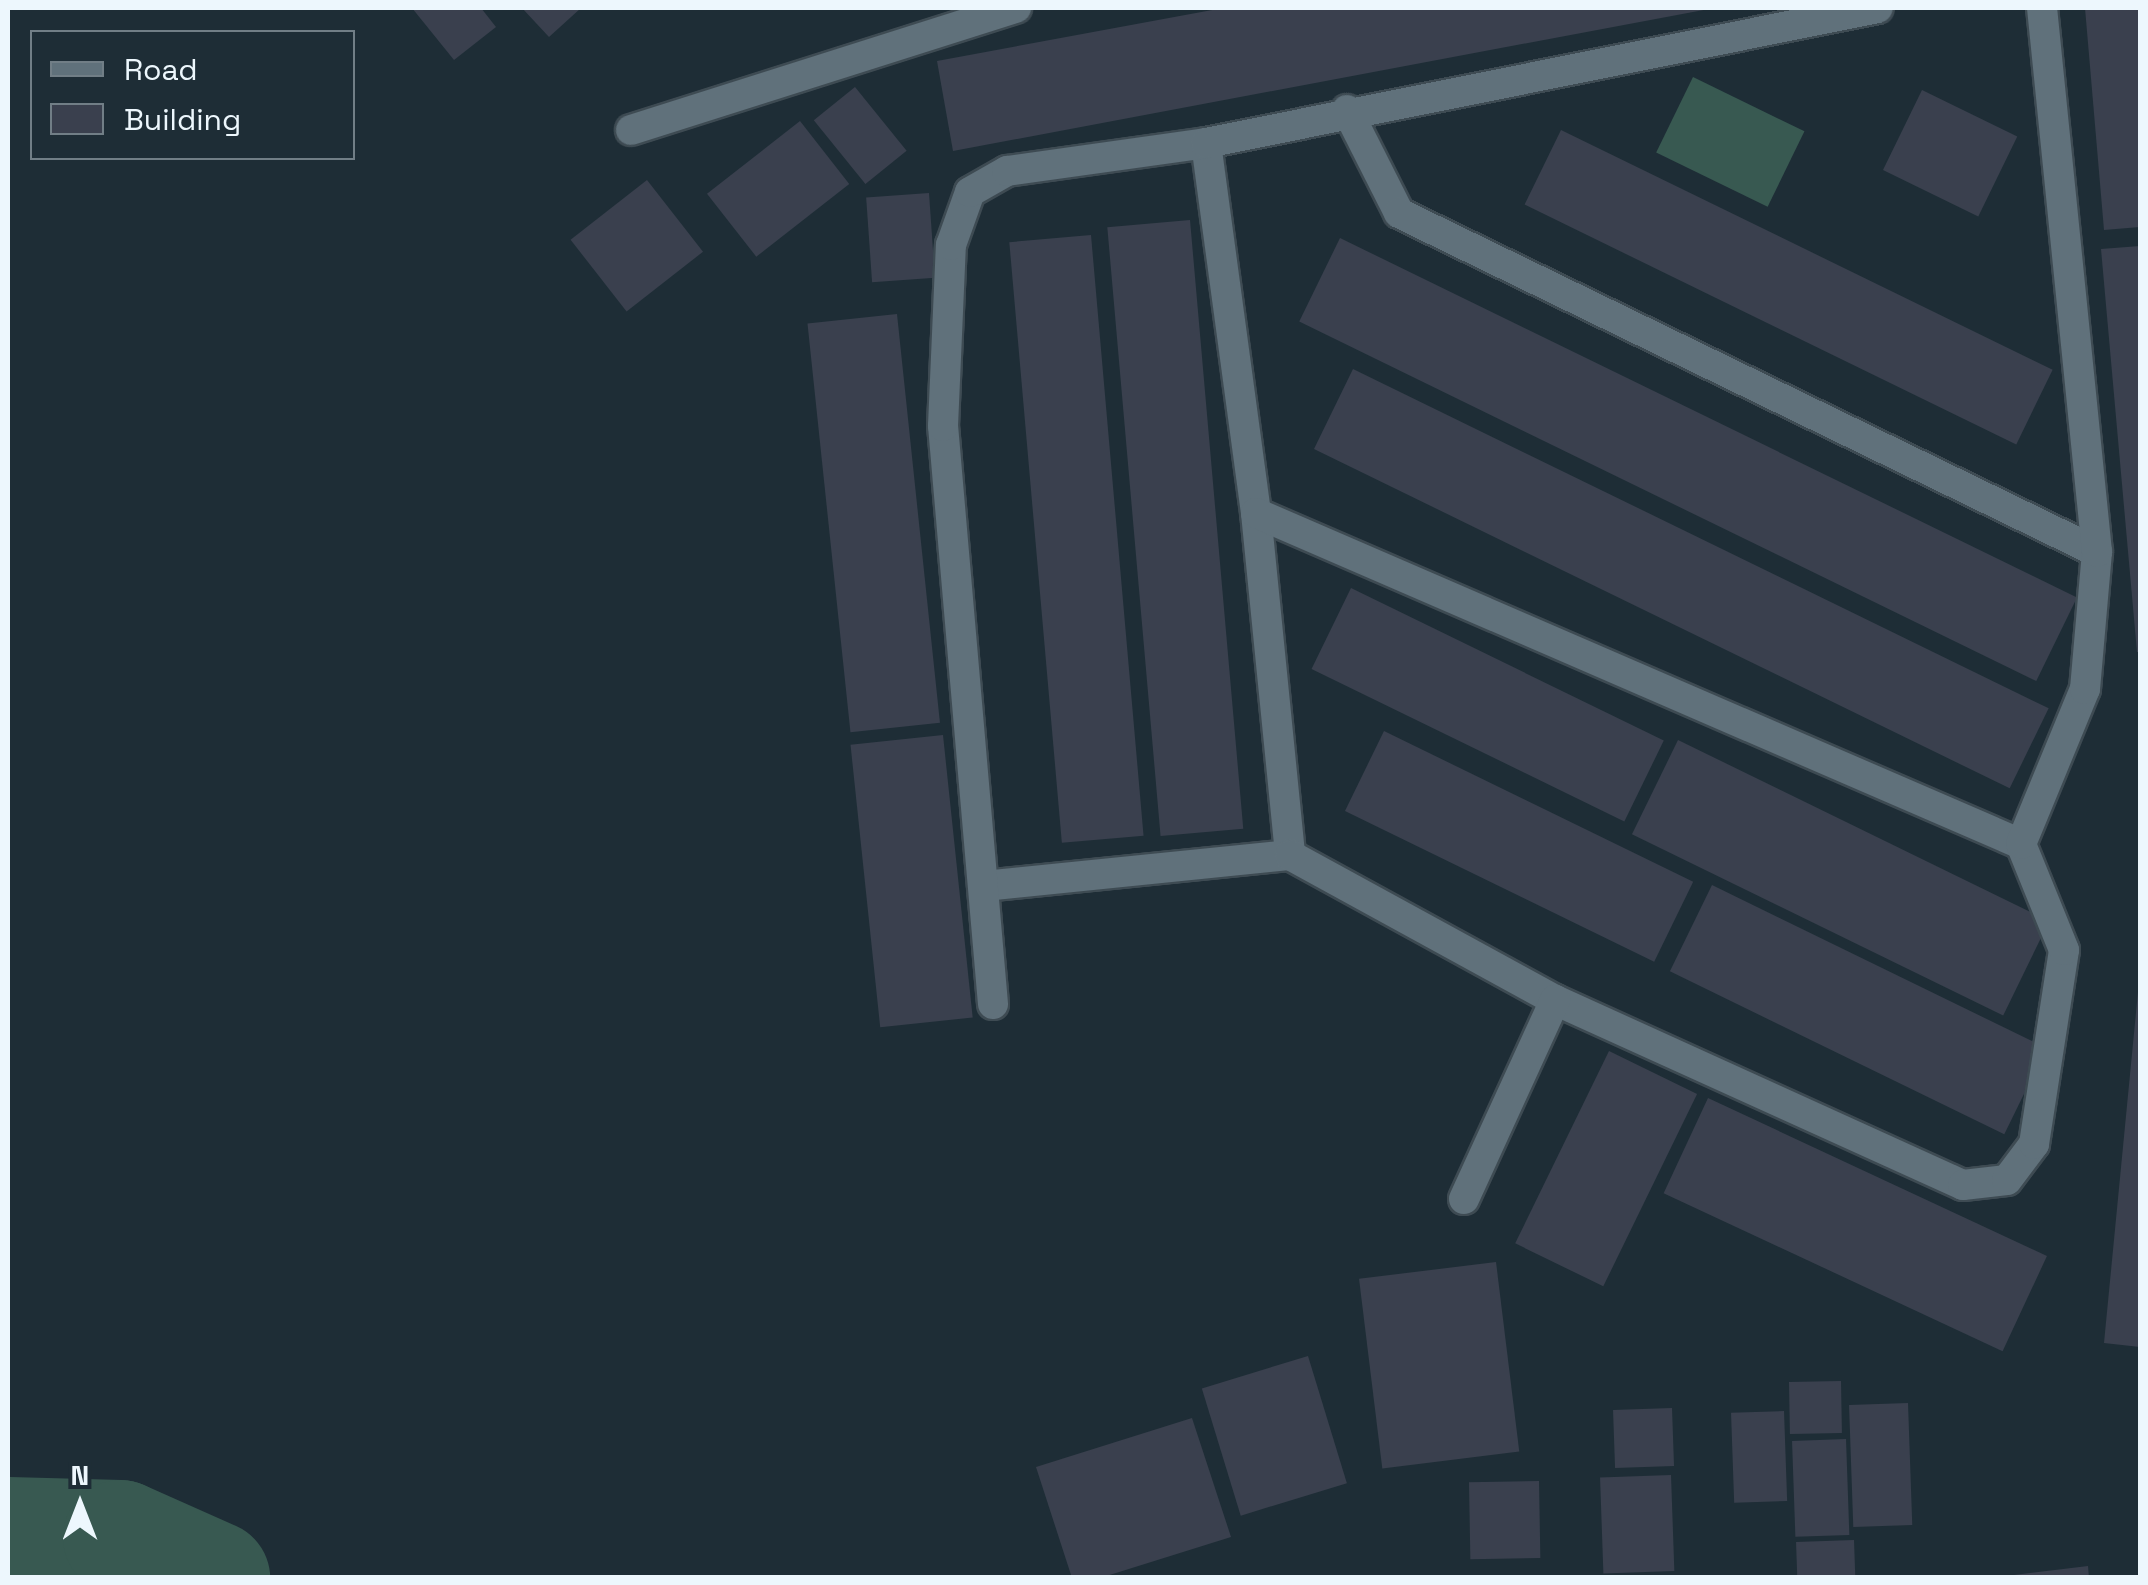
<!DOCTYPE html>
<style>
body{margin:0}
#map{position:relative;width:2148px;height:1585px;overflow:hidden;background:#1e2d36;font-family:"Space Grotesk",sans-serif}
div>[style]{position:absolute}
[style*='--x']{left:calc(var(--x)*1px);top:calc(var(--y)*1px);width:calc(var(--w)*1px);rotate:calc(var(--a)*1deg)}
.water>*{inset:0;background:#385951;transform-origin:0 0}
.river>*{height:115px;margin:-57.5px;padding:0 57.5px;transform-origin:57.5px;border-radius:57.5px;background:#385951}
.building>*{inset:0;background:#3a404e;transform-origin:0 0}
.roads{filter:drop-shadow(2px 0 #3e4b53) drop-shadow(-2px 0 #3e4b53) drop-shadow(0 2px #3e4b53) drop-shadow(0 -2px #3e4b53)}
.street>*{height:30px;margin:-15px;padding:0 15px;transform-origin:15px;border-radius:15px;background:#60717b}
span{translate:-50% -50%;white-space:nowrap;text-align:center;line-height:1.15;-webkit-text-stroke:8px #1e2d36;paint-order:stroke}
.frame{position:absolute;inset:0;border:10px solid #edf7fd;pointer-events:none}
.legend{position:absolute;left:30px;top:30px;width:325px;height:130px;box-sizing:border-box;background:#1e2d36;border:2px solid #717e86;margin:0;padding:12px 18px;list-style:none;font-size:30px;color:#edf7fd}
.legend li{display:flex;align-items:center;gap:20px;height:50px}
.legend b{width:50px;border:2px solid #717e86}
.north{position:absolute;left:30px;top:1455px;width:100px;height:100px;-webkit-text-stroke:8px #1e2d36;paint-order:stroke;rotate:0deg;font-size:28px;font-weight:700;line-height:40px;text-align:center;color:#edf7fd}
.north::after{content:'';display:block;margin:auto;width:35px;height:45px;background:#edf7fd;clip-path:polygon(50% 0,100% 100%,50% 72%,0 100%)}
</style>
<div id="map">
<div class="water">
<i style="left:1693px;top:77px;width:124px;height:84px;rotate:26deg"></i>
</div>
<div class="river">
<i style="--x:8;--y:1534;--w:112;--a:1.5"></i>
<i style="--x:120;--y:1537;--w:101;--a:24"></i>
</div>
<div class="building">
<i style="clip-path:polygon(412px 8px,481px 8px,496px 27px,454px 60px)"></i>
<i style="clip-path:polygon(522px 8px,581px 8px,549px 37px)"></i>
<i style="clip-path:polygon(1223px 8px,1709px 8px,1709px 9px,953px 151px,937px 61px)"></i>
<i style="clip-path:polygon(2085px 8px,2140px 8px,2140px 227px,2104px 230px)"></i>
<i style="left:855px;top:87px;width:82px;height:53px;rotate:51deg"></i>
<i style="left:1922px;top:90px;width:106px;height:89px;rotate:26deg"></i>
<i style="left:800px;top:121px;width:80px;height:118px;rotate:52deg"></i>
<i style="left:1561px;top:130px;width:547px;height:83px;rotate:26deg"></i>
<i style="left:647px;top:180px;width:91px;height:97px;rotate:52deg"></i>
<i style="left:929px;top:193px;width:85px;height:63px;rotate:86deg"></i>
<i style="left:1190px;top:220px;width:611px;height:83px;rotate:85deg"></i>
<i style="left:1091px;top:235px;width:603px;height:82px;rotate:85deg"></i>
<i style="left:1340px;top:238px;width:820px;height:93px;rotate:26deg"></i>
<i style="clip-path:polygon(2140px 246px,2140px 652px,2137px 652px,2101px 249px)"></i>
<i style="left:897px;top:314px;width:411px;height:90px;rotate:84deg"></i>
<i style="left:1353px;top:369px;width:774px;height:89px;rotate:26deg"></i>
<i style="left:1351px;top:588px;width:348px;height:90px;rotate:26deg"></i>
<i style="left:1384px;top:731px;width:344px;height:89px;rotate:26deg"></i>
<i style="left:943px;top:735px;width:284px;height:93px;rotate:84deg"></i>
<i style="left:1678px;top:740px;width:413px;height:105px;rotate:26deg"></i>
<i style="left:1712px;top:885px;width:372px;height:96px;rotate:26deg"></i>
<i style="clip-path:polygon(2138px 992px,2140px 992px,2140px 1347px,2104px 1343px)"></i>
<i style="left:1609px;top:1051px;width:98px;height:214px;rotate:26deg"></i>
<i style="left:1708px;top:1098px;width:374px;height:105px;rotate:25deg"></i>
<i style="left:1496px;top:1262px;width:191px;height:138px;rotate:83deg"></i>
<i style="left:1308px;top:1356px;width:133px;height:111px;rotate:73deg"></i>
<i style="left:1841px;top:1381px;width:52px;height:52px;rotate:89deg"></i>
<i style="left:1908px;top:1403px;width:122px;height:59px;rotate:88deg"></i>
<i style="left:1672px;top:1408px;width:58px;height:59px;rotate:88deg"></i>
<i style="left:1784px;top:1411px;width:90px;height:53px;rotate:88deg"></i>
<i style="clip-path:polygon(1192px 1418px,1231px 1537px,1100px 1578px,1072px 1578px,1036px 1467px)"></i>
<i style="left:1846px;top:1439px;width:96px;height:54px;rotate:88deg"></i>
<i style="left:1671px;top:1475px;width:96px;height:71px;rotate:88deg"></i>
<i style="left:1539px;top:1481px;width:77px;height:70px;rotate:89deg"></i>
<i style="left:1854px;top:1540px;width:38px;height:58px;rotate:88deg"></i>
<i style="clip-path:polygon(2088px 1566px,2089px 1578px,2014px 1578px,2014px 1575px)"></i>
</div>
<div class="roads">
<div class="street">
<i style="--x:1347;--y:110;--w:115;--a:63.2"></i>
<i style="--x:1399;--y:213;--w:776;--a:25.9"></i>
<i style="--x:631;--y:130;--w:404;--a:-17.6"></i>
<i style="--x:1206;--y:143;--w:373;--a:82.3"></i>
<i style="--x:1256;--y:513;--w:344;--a:84.3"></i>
<i style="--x:1256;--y:513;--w:834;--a:23.4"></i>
<i style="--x:984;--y:886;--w:308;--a:-5.8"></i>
<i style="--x:1290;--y:855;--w:302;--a:28.7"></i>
<i style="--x:1555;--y:1000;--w:448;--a:24.4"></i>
<i style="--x:1963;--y:1185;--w:44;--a:-6.5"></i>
<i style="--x:2007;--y:1180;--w:45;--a:-53.1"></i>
<i style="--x:2034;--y:1144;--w:196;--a:-81.2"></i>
<i style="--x:2064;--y:950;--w:114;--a:-112.1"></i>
<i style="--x:2021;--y:844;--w:168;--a:-67.6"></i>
<i style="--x:2085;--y:689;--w:138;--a:-85"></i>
<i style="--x:2097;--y:552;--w:547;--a:-95.77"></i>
<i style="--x:993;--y:1004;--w:580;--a:-94.94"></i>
<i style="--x:943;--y:426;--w:181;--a:-87.5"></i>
<i style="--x:951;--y:245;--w:56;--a:-70.3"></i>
<i style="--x:970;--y:192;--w:43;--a:-29.6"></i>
<i style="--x:1007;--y:171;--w:201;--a:-8"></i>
<i style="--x:1206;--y:143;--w:685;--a:-11.36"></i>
<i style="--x:1464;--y:1199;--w:219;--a:-65.4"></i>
</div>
</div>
<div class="frame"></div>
<ul class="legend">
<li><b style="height:12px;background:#60717b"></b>Road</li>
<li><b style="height:28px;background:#3a404e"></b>Building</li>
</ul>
<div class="north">N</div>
</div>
